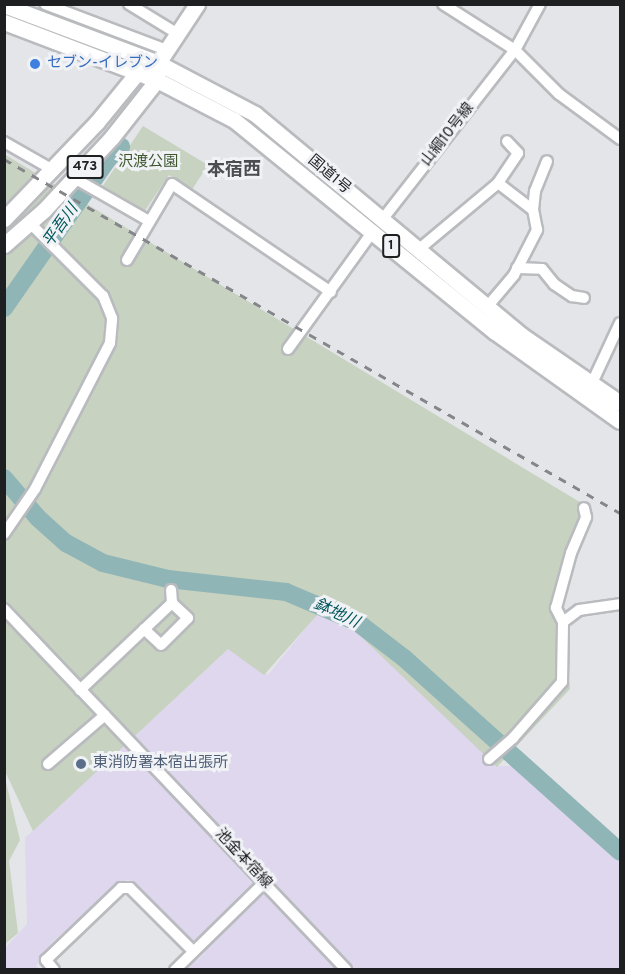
<!DOCTYPE html>
<meta charset="utf-8">
<style>
body{margin:0}
#map{position:relative;width:625px;height:974px;overflow:hidden;background:#e3e5e9;font-family:Overpass,"Noto Sans JP",sans-serif}
div>[style]{position:absolute}
[style*='--x']{left:calc(var(--x)*1px);top:calc(var(--y)*1px);width:calc(var(--w)*1px);rotate:calc(var(--a)*1deg)}
.commercial>*{inset:0;background:#ded7ed}
.green>*{inset:0;background:#c7d2c1}
.river>*{height:18px;margin:-9px;padding:0 9px;transform-origin:9px;border-radius:9px;background:#90b5b7}
.roads{filter:drop-shadow(2px 0 #b9bbbe) drop-shadow(-2px 0 #b9bbbe) drop-shadow(0 2px #b9bbbe) drop-shadow(0 -2px #b9bbbe)}
.minor>*{height:10px;margin:-5px;padding:0 5px;transform-origin:5px;border-radius:5px;background:#fff}
.highway>*{height:15px;margin:-7.5px;padding:0 7.5px;transform-origin:7.5px;border-radius:7.5px;background:#fff}
.rail>*{height:3px;margin-top:-1.5px;transform-origin:0;background:repeating-linear-gradient(90deg,#858689 0 8px,transparent 0 16px)}
.dots>*{width:16px;height:16px;translate:-50% -50%;box-sizing:border-box;border:3px solid #f0f2f6;border-radius:50%}
span{translate:-50% -50%;white-space:nowrap;text-align:center;line-height:1.15;-webkit-text-stroke:6px #f0f2f6;paint-order:stroke}
.shield-label span{padding:2px 4px;background:#f0f2f6;border:2px solid;border-radius:4px;-webkit-text-stroke-width:0}
.shield-label{font-size:14px;color:#1e1f20;font-weight:700}
.shop-label{font-size:15px;color:#366cbe}
.left{translate:0 -50%;text-align:left}
.street-label{font-size:15px;color:#1e1f20}
.park-label{font-size:15px;color:#3e572e}
.service-label{font-size:15px;color:#4e5e75}
.water-label{font-size:16px;color:#00575b;font-style:italic}
.quarter-label{font-size:18px;color:#4b4d50;font-weight:700}
.frame{position:absolute;inset:0;border:6px solid #1e1f20;pointer-events:none}
</style>
<div id="map">
<div class="commercial">
<i style="clip-path:polygon(318px 613px,355px 631px,497px 766px,516px 766px,620px 860px,620px 969px,186px 969px,205px 953px,128px 879px,53px 941px,36px 966px,38px 969px,5px 970px,5px 948px,27px 924px,25px 838px,228px 649px,268px 675px)"></i>
</div>
<div class="green">
<i style="clip-path:polygon(143px 126px,208px 165px,191px 191px,169px 175px,142px 215px,100px 190px)"></i>
<i style="clip-path:polygon(4px 154px,588px 507px,568px 565px,563px 603px,570px 689px,497px 767px,355px 631px,318px 614px,264px 675px,228px 649px,33px 831px,4px 769px)"></i>
<i style="clip-path:polygon(5px 778px,20px 840px,9px 861px,18px 933px,5px 944px)"></i>
</div>
<div class="river">
<i style="--x:4;--y:308;--w:182;--a:-55.1"></i>
<i style="--x:108;--y:159;--w:18;--a:-43"></i>
<i style="--x:4;--y:478;--w:52;--a:49.6"></i>
<i style="--x:38;--y:518;--w:38;--a:42"></i>
<i style="--x:66;--y:543;--w:42;--a:28.4"></i>
<i style="--x:103;--y:563;--w:67;--a:13.8"></i>
<i style="--x:168;--y:579;--w:119;--a:6.3"></i>
<i style="--x:286;--y:592;--w:77;--a:22.9"></i>
<i style="--x:357;--y:622;--w:59;--a:37.5"></i>
<i style="--x:404;--y:658;--w:290;--a:41.9"></i>
</div>
<div class="roads">
<div class="minor">
<i style="--x:45;--y:4;--w:130;--a:20.7"></i>
<i style="--x:129;--y:4;--w:57;--a:31.5"></i>
<i style="--x:443;--y:4;--w:85;--a:32.6"></i>
<i style="--x:515;--y:50;--w:62;--a:45"></i>
<i style="--x:559;--y:94;--w:76;--a:36.4"></i>
<i style="--x:4;--y:142;--w:56;--a:29.7"></i>
<i style="--x:74;--y:178;--w:86;--a:29.8"></i>
<i style="--x:533;--y:210;--w:19;--a:-84"></i>
<i style="--x:535;--y:191;--w:32;--a:-68"></i>
<i style="--x:382;--y:220;--w:216;--a:-52"></i>
<i style="--x:515;--y:50;--w:52;--a:-61.5"></i>
<i style="--x:418;--y:250;--w:104;--a:-39.9"></i>
<i style="--x:498;--y:183;--w:36;--a:-56"></i>
<i style="--x:518;--y:153;--w:16;--a:-133"></i>
<i style="--x:127;--y:260;--w:88;--a:-59.4"></i>
<i style="--x:172;--y:184;--w:192;--a:34.2"></i>
<i style="--x:517;--y:268;--w:25;--a:2"></i>
<i style="--x:542;--y:269;--w:19;--a:51"></i>
<i style="--x:554;--y:284;--w:22;--a:34"></i>
<i style="--x:572;--y:296;--w:12;--a:9"></i>
<i style="--x:487;--y:307;--w:42;--a:-49.8"></i>
<i style="--x:514;--y:275;--w:51;--a:-62.9"></i>
<i style="--x:537;--y:230;--w:20;--a:-101"></i>
<i style="--x:533;--y:210;--w:44;--a:-142.4"></i>
<i style="--x:288;--y:349;--w:145;--a:-54.2"></i>
<i style="--x:592;--y:383;--w:66;--a:-65"></i>
<i style="--x:4;--y:534;--w:55;--a:-55.4"></i>
<i style="--x:35;--y:489;--w:164;--a:-62.8"></i>
<i style="--x:110;--y:343;--w:25;--a:-85"></i>
<i style="--x:112;--y:318;--w:24;--a:-112"></i>
<i style="--x:103;--y:296;--w:103;--a:-135"></i>
<i style="--x:4;--y:609;--w:497;--a:46.5"></i>
<i style="--x:563;--y:622;--w:20;--a:-37"></i>
<i style="--x:579;--y:610;--w:41;--a:-8.3"></i>
<i style="--x:144;--y:629;--w:23;--a:43"></i>
<i style="--x:161;--y:645;--w:38;--a:-45"></i>
<i style="--x:188;--y:618;--w:22;--a:-137"></i>
<i style="--x:80;--y:690;--w:127;--a:-43.4"></i>
<i style="--x:172;--y:603;--w:13;--a:-94"></i>
<i style="--x:489;--y:759;--w:32;--a:-41"></i>
<i style="--x:513;--y:738;--w:74;--a:-48.8"></i>
<i style="--x:562;--y:682;--w:60;--a:-89"></i>
<i style="--x:563;--y:622;--w:16;--a:-117"></i>
<i style="--x:556;--y:608;--w:57;--a:-74.7"></i>
<i style="--x:571;--y:553;--w:39;--a:-67"></i>
<i style="--x:586;--y:517;--w:9;--a:-103"></i>
<i style="--x:48;--y:764;--w:75;--a:-40.7"></i>
<i style="--x:54;--y:970;--w:13;--a:-129"></i>
<i style="--x:46;--y:960;--w:104;--a:-43.8"></i>
<i style="--x:121;--y:888;--w:9;--a:0"></i>
<i style="--x:130;--y:888;--w:88;--a:45"></i>
<i style="--x:175;--y:970;--w:126;--a:-44.4"></i>
</div>
<div class="highway">
<i style="--x:4;--y:5;--w:165;--a:20.6"></i>
<i style="--x:158;--y:63;--w:110;--a:27.7"></i>
<i style="--x:255;--y:114;--w:346;--a:39.7"></i>
<i style="--x:521;--y:335;--w:120;--a:34.5"></i>
<i style="--x:4;--y:22;--w:164;--a:20.8"></i>
<i style="--x:157;--y:80;--w:87;--a:27.5"></i>
<i style="--x:234;--y:120;--w:336;--a:39.1"></i>
<i style="--x:495;--y:332;--w:153;--a:35.5"></i>
<i style="--x:4;--y:219;--w:134;--a:-46.2"></i>
<i style="--x:97;--y:122;--w:63;--a:-50.8"></i>
<i style="--x:137;--y:73;--w:23;--a:-25"></i>
<i style="--x:158;--y:63;--w:71;--a:-56.5"></i>
<i style="--x:4;--y:245;--w:53;--a:-41.2"></i>
<i style="--x:44;--y:210;--w:100;--a:-47"></i>
<i style="--x:112;--y:137;--w:73;--a:-51.7"></i>
<i style="--x:157;--y:80;--w:8;--a:-90"></i>
</div>
</div>
<div class="rail">
<i style="--x:4;--y:159;--w:710;--a:29.88"></i>
</div>
<div class="dots">
<i style="left:35px;top:64px;background:#3f7fe0"></i>
<i style="left:81px;top:764px;background:#5c6f8a"></i>
</div>
<div class="shield-label">
<span style="left:85px;top:167px">473</span>
<span style="left:391px;top:246px">1</span>
</div>
<div class="shop-label">
<span class="left" style="left:47px;top:64px">セブン-イレブン</span>
</div>
<div class="street-label">
<span style="left:448px;top:135px;rotate:-52deg">山綱10号線</span>
<span style="left:329px;top:175px;rotate:40deg">国道1号</span>
<span style="left:243px;top:859px;rotate:47deg">池金本宿線</span>
</div>
<div class="park-label">
<span style="left:148px;top:163px">沢渡公園</span>
</div>
<div class="service-label">
<span class="left" style="left:93px;top:764px">東消防署本宿出張所</span>
</div>
<div class="water-label">
<span style="left:61px;top:226px;rotate:-55deg">平吾川</span>
<span style="left:336px;top:614px;rotate:25deg">鉢地川</span>
</div>
<div class="quarter-label">
<span style="left:234px;top:171px">本宿西</span>
</div>
<div class="frame"></div>
</div>
